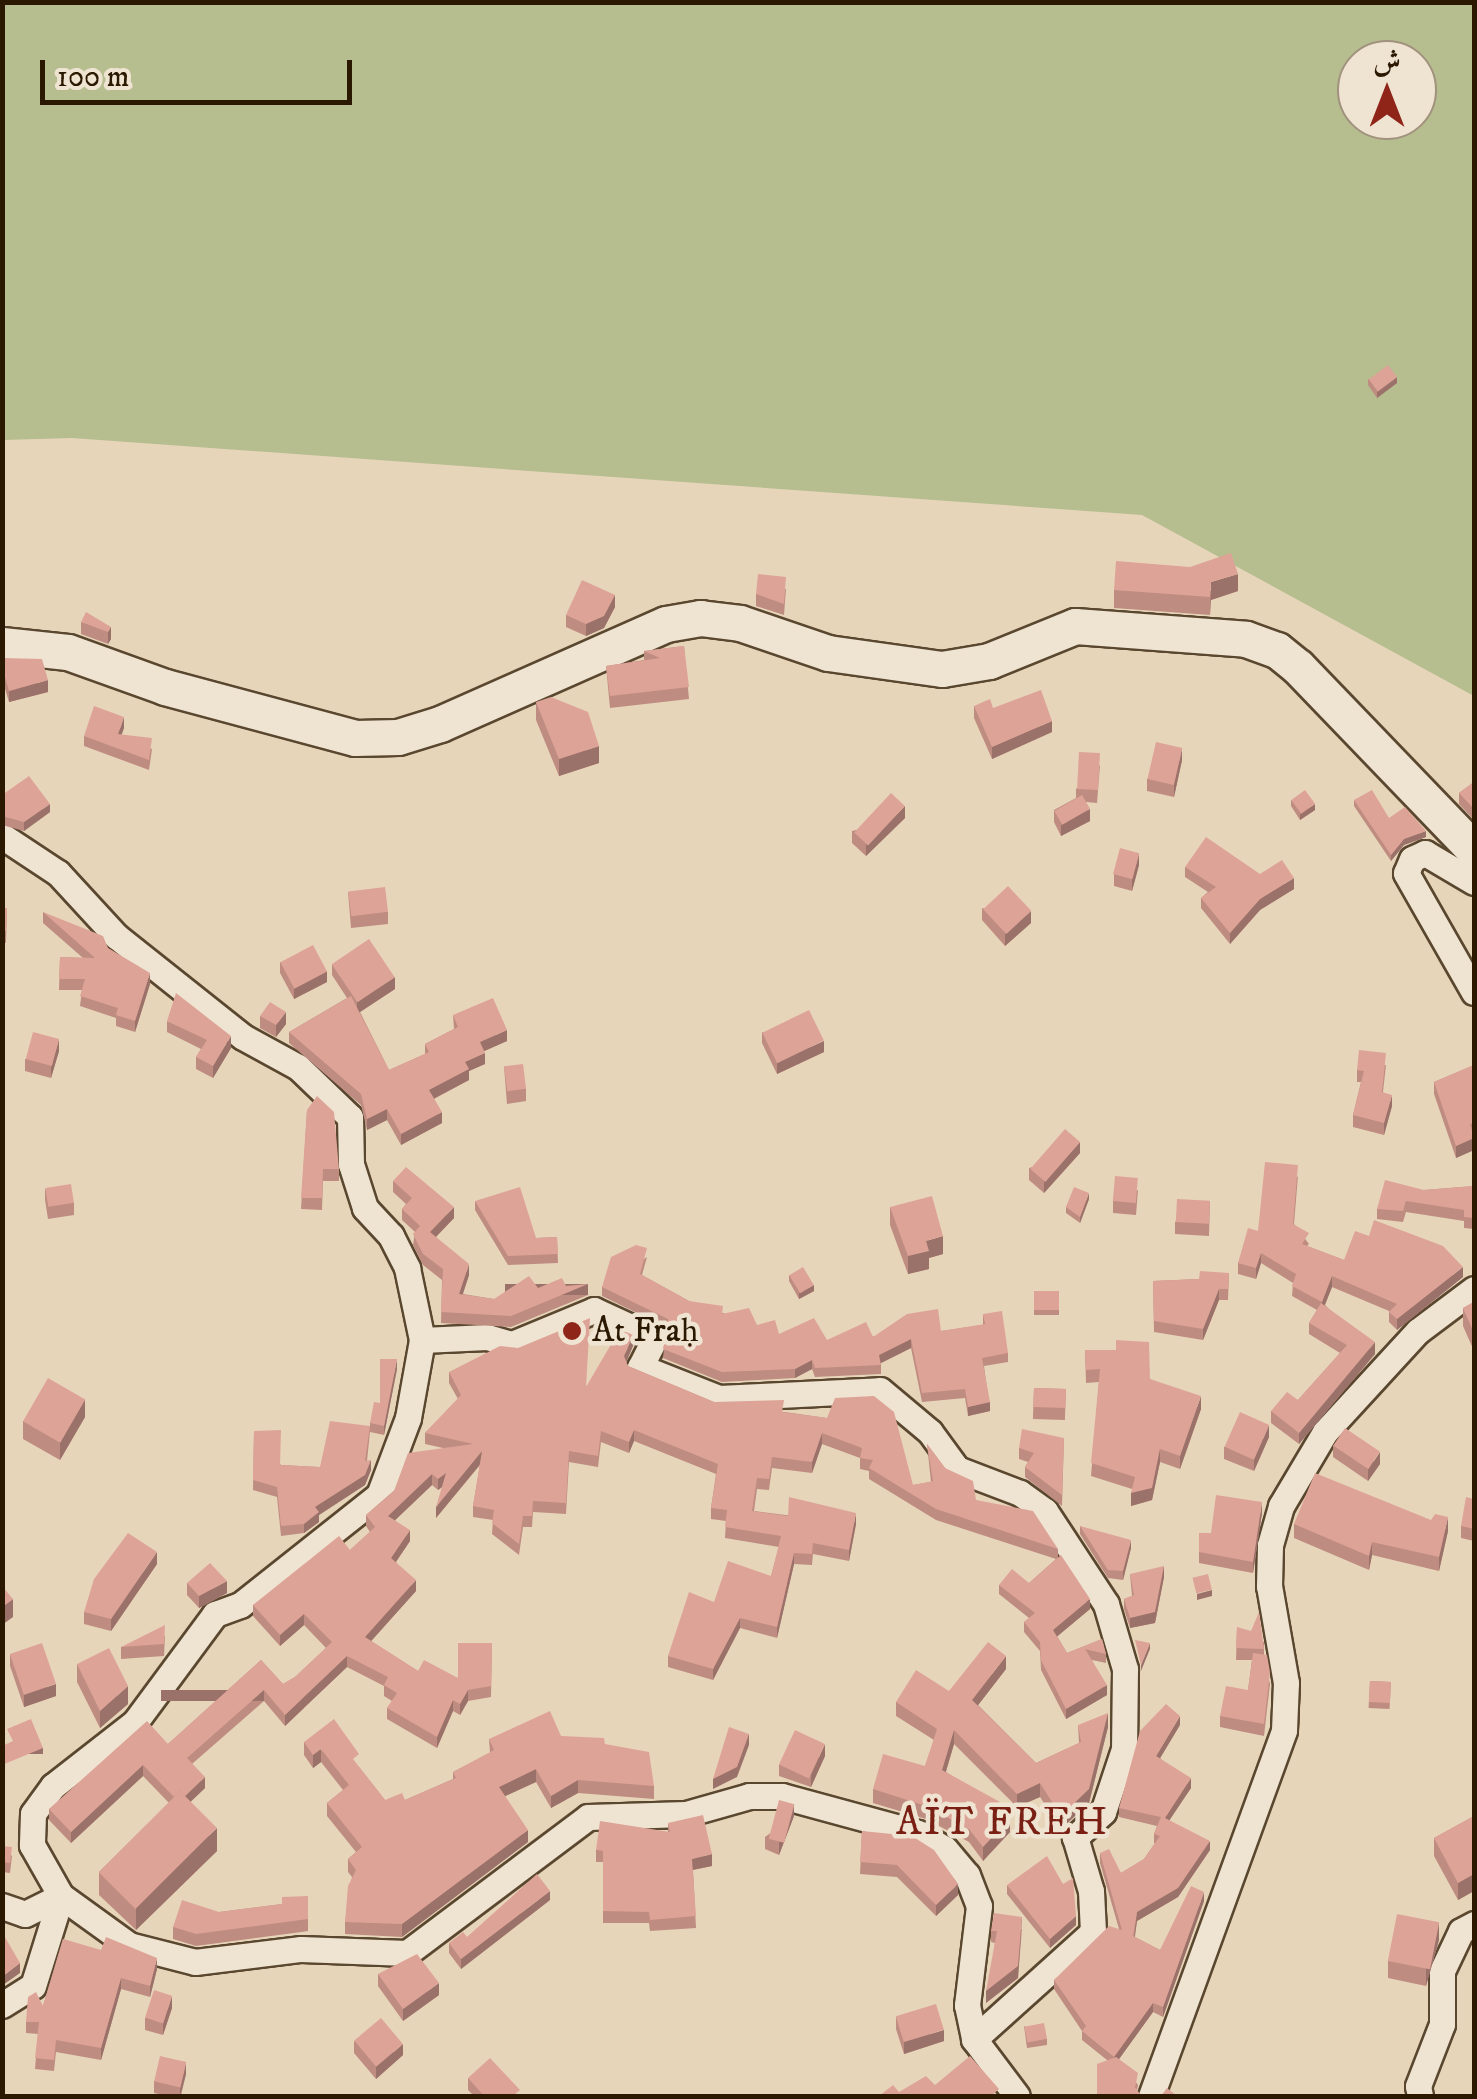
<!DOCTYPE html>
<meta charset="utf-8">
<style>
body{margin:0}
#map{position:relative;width:1477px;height:2099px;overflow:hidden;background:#e7d5ba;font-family:"IM FELL DW Pica",Amiri,serif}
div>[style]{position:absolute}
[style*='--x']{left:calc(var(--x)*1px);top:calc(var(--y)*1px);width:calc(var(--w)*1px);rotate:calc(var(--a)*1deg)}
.green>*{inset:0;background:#b6bd8f}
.roads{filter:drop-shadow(2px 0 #5a472f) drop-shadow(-2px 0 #5a472f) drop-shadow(0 2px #5a472f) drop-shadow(0 -2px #5a472f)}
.street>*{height:25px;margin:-12.5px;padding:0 12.5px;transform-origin:12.5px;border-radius:12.5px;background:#efe4d2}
.secondary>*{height:35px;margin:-17.5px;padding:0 17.5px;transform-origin:17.5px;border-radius:17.5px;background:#efe4d2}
.wall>*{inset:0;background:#bf8c82;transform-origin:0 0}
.shaded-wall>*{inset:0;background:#9b726a;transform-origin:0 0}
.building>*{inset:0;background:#dea397;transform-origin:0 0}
.dots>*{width:28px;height:28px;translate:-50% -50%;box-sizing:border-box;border:5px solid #efe4d2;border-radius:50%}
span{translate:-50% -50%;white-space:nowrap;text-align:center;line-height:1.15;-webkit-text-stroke:9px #efe4d2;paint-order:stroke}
.poi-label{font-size:35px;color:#2b1801}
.left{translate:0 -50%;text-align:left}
.quarter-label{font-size:40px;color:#7a1f14;letter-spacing:2.5px}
.frame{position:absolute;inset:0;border:5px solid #2b1801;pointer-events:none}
.north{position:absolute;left:1337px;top:40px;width:100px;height:100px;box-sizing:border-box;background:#efe4d2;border:2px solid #a1927e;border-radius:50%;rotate:0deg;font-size:28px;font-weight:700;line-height:40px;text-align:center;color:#2b1801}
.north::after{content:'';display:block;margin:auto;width:35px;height:45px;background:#8f2418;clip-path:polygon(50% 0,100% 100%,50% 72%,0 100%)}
.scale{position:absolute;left:40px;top:60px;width:312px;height:45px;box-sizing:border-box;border:5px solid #2b1801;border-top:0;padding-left:12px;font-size:30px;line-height:35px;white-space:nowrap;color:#2b1801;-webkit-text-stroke:8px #efe4d2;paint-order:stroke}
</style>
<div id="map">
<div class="green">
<i style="clip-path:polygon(evenodd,2px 3px,1474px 3px,1474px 696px,1142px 515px,72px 438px,3px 440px,2px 3px,1357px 60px,1417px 60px,1417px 120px,1357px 120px,1357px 60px)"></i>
</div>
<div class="roads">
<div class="street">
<i style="--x:2;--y:836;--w:67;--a:33.5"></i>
<i style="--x:58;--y:873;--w:86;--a:47.4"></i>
<i style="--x:116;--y:936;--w:162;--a:38.5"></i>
<i style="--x:243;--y:1037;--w:63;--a:28.6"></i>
<i style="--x:298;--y:1067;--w:72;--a:43.9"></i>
<i style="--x:350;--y:1117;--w:47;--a:88.8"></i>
<i style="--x:351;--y:1164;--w:46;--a:72.3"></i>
<i style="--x:365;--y:1208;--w:38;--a:47"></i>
<i style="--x:391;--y:1236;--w:36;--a:63"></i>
<i style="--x:407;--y:1268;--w:74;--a:78.2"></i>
<i style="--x:422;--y:1340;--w:79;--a:100.2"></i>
<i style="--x:408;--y:1418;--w:82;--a:110.6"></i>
<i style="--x:379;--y:1495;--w:177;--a:141.6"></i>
<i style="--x:240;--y:1605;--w:27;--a:160"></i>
<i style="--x:215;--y:1614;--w:134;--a:126.5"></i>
<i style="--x:135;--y:1722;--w:104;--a:142"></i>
<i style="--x:53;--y:1786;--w:34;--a:126"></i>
<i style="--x:33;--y:1814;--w:31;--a:92"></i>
<i style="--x:32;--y:1845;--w:59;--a:60.4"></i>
<i style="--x:61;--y:1896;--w:84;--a:35.8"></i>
<i style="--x:129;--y:1945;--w:68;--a:14.4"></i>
<i style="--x:195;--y:1962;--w:107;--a:-7"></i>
<i style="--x:301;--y:1949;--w:106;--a:2.2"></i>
<i style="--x:407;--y:1953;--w:226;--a:-36.9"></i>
<i style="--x:588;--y:1817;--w:98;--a:-1.8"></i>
<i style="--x:686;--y:1814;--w:66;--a:-15.9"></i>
<i style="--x:749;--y:1796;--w:33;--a:0"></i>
<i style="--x:782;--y:1796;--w:141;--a:15.2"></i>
<i style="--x:918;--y:1833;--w:31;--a:31"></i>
<i style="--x:945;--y:1849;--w:34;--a:50"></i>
<i style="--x:967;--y:1875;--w:33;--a:69"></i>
<i style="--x:979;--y:1906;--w:100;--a:96.9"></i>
<i style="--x:967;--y:2005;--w:35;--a:78"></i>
<i style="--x:974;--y:2039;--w:71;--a:53"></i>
<i style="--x:1474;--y:882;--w:57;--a:-149.4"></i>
<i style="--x:1425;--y:853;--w:14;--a:155"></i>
<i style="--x:1412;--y:859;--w:15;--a:113"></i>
<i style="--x:1406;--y:873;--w:137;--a:60.3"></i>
<i style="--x:422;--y:1340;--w:65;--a:-2.6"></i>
<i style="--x:487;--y:1337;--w:26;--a:16"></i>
<i style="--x:512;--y:1344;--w:89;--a:-22.5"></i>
<i style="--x:594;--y:1310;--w:67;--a:24.7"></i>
<i style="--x:655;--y:1338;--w:33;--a:117"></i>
<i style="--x:640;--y:1367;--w:85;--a:21.4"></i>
<i style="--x:719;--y:1398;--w:161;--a:-2.8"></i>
<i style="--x:880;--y:1390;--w:65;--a:40"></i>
<i style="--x:930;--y:1432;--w:46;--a:53.9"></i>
<i style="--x:957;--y:1469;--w:67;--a:20.9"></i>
<i style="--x:1020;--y:1493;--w:31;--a:36"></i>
<i style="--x:1045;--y:1511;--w:111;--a:56.7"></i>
<i style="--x:1106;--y:1604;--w:68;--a:73.7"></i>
<i style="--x:1125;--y:1669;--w:80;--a:90.7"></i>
<i style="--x:1124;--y:1749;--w:66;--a:108.4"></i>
<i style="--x:1103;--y:1812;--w:38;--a:138"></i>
<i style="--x:1075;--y:1837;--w:56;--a:73.5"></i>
<i style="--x:1091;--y:1891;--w:41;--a:87.2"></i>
<i style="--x:1093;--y:1932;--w:160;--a:138"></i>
<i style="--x:2;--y:1906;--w:24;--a:19"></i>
<i style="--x:25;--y:1914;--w:40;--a:-26.6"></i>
<i style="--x:2;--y:2005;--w:36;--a:-32"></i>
<i style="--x:33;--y:1986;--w:94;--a:-72.7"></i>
<i style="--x:1151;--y:2096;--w:389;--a:-70"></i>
<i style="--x:1284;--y:1730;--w:47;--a:-87.6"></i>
<i style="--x:1286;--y:1683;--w:98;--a:-99.9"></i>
<i style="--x:1269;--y:1586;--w:41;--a:-88.6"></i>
<i style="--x:1270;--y:1545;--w:41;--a:-74.2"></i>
<i style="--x:1281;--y:1506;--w:86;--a:-59.3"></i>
<i style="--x:1325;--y:1432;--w:137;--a:-47.4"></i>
<i style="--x:1418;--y:1331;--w:70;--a:-36.9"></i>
<i style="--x:1420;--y:2096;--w:10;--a:-101"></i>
<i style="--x:1418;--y:2086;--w:66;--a:-68.8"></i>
<i style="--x:1442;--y:2024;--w:53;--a:-90"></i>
<i style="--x:1442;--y:1971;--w:44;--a:-64.6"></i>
<i style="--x:1461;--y:1931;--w:15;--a:-28"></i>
</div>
<div class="secondary">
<i style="--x:2;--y:645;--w:66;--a:6.1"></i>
<i style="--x:68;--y:652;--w:103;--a:19.8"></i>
<i style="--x:165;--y:687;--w:197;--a:15"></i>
<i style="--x:355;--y:738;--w:43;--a:-1.3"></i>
<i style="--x:398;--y:737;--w:44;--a:-17.2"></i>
<i style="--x:440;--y:724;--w:247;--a:-23.9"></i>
<i style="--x:666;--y:624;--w:35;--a:-10"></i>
<i style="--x:700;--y:618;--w:40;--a:7.1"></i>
<i style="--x:740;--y:623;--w:93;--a:18.8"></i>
<i style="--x:828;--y:653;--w:115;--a:8"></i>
<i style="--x:942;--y:669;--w:48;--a:-9.7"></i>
<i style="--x:989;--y:661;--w:93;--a:-22.1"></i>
<i style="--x:1075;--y:626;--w:171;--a:4.3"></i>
<i style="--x:1246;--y:639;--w:33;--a:20"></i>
<i style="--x:1277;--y:650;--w:27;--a:39"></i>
<i style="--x:1298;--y:667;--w:254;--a:46.1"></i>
</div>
</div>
<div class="wall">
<i style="clip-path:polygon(1368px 379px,1397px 383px,1377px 398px,1368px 385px)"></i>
<i style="clip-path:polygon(786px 589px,784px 615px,756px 606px,756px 594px)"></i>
<i style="clip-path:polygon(1114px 590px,1238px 591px,1211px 600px,1210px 615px,1114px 608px)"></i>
<i style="clip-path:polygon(615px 607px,604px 628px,586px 636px,566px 627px,566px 615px)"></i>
<i style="clip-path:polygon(81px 622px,111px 627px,111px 639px,108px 644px,81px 634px)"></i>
<i style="clip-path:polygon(684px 646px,689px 699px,610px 708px,606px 666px,644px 660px,644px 651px)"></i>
<i style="clip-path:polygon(2px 658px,48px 692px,9px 702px,2px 679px)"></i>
<i style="clip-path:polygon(536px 702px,599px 763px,559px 776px,536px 720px)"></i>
<i style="clip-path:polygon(974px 706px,993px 708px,1052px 732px,992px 759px,974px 718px)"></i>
<i style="clip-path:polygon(124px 728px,121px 735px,152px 749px,149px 770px,84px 746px,84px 736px)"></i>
<i style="clip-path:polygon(1182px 760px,1174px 797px,1147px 791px,1147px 779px)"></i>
<i style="clip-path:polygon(1100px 765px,1097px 803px,1086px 802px,1090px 821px,1061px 836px,1054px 822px,1054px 810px,1076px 798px,1076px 789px)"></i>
<i style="clip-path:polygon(1474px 782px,1474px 820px,1459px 804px,1459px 793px)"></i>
<i style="clip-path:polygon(2px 795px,50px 812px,24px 831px,2px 825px)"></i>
<i style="clip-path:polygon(1291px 800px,1315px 810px,1300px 820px,1291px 806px)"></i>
<i style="clip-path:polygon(1354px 800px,1389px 818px,1426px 837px,1404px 845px,1391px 861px,1354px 806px)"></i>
<i style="clip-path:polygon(905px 818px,866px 856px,852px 843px,852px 831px)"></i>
<i style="clip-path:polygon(1139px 865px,1132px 891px,1114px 886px,1114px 874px)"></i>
<i style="clip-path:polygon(1185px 867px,1260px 874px,1294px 889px,1260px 910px,1230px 944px,1201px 908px,1201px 898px,1208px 892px,1185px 877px)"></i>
<i style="clip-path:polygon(348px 892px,388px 912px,388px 924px,351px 928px)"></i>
<i style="clip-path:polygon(2px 908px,7px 908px,6px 943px,2px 942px)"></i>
<i style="clip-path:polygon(982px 908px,1031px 923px,1005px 946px,982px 920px)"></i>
<i style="clip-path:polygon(43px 912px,108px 948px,150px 984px,135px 1032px,116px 1026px,116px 1018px,80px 1006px,82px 990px,59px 990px,60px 957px,83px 958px,43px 923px)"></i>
<i style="clip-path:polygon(280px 962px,327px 982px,294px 999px,280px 973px)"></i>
<i style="clip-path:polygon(332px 964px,395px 989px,360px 1012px,389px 1070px,425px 1054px,425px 1044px,454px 1029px,453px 1015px,507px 1041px,484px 1051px,485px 1064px,469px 1071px,469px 1080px,434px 1099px,442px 1123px,401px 1145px,387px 1120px,367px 1130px,361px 1105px,289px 1043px,289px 1032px,347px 998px,332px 975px)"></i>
<i style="clip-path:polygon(260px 1016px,286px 1024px,276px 1037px,260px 1028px)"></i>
<i style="clip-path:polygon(167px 1021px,231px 1048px,213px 1078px,196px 1069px,196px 1057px,201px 1049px,167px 1032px)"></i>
<i style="clip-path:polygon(762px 1032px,824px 1052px,777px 1074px,762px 1043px)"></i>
<i style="clip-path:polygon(59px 1051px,51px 1078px,25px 1071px,25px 1059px)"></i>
<i style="clip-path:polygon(1386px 1065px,1383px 1092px,1392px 1106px,1384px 1135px,1353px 1127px,1353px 1115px,1361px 1082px,1357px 1082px,1357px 1070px)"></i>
<i style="clip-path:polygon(1474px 1065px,1474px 1150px,1456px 1158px,1434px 1094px,1434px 1082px)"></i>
<i style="clip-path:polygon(504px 1066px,526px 1089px,526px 1101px,507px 1104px)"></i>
<i style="clip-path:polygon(307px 1110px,339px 1169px,339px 1181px,323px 1181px,322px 1210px,301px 1209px)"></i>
<i style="clip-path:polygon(1080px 1153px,1044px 1193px,1029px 1180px,1029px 1168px)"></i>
<i style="clip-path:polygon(1298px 1176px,1294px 1224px,1309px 1244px,1307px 1246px,1344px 1260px,1463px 1277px,1397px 1330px,1389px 1322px,1389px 1311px,1332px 1287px,1325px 1305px,1375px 1354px,1299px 1444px,1271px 1423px,1271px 1411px,1298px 1400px,1340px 1353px,1309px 1334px,1309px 1323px,1317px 1310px,1292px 1296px,1293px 1283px,1261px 1263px,1256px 1279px,1238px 1274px,1238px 1263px,1258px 1231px)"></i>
<i style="clip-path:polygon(393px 1181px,454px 1218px,436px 1237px,469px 1275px,463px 1294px,494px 1299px,538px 1288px,566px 1286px,588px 1295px,511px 1327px,441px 1323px,442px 1280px,423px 1265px,413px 1245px,415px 1232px,402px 1220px,402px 1209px,406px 1204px,393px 1192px)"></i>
<i style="clip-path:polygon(1474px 1186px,1474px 1229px,1464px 1228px,1464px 1221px,1406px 1212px,1403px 1222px,1377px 1219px,1377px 1209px,1424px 1190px)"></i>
<i style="clip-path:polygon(45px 1189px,74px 1203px,74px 1215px,48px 1219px,45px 1200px)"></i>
<i style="clip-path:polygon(1138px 1190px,1136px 1215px,1113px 1213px,1113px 1201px)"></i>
<i style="clip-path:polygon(1089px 1199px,1080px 1223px,1066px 1213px,1066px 1207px)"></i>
<i style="clip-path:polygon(475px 1201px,536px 1238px,557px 1237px,558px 1263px,508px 1265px,475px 1210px)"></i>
<i style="clip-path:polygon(1210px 1201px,1209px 1236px,1175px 1234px,1175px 1222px)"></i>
<i style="clip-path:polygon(890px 1207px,943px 1254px,929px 1258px,929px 1269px,908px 1274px,890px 1225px)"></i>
<i style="clip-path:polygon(647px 1257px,642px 1275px,689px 1301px,757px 1325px,779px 1334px,827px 1340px,941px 1331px,983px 1325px,983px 1314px,1008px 1353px,1008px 1362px,984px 1366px,990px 1411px,968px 1416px,965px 1398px,922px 1402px,911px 1348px,881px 1363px,881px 1374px,815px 1377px,812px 1369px,795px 1378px,722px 1382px,663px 1358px,666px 1327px,602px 1296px,602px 1287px)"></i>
<i style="clip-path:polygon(1229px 1273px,1228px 1300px,1219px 1300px,1203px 1340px,1154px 1332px,1153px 1281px,1199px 1279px)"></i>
<i style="clip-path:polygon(789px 1275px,814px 1291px,799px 1299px,789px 1281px)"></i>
<i style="left:1034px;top:1291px;width:25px;height:24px"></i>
<i style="clip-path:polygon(1474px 1302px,1474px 1351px,1463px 1326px,1463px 1308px)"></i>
<i style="clip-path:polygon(633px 1346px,626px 1362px,628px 1366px,714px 1402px,827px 1418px,913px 1485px,931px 1482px,927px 1444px,945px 1468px,976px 1500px,1058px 1549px,1058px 1558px,1090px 1609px,1057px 1636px,1067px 1653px,1102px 1639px,1106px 1654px,1106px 1663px,1092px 1660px,1107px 1695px,1066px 1719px,1041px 1670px,1040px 1651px,1024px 1632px,1024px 1622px,1029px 1618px,999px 1594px,999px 1585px,1029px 1583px,1056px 1559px,936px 1520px,869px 1479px,869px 1471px,860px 1469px,860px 1458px,822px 1444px,812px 1473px,772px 1468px,769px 1490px,757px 1489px,754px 1511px,856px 1524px,849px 1561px,813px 1554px,812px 1565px,794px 1564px,777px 1638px,740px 1628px,713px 1680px,668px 1667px,668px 1656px,714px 1602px,771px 1576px,779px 1547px,725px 1538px,726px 1521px,711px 1519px,711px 1508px,716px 1474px,634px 1441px,629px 1453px,601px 1442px,598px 1467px,569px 1462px,566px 1514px,533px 1512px,532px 1527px,523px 1527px,519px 1555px,492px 1534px,493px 1520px,473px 1517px,473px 1506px,480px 1465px,436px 1518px,442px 1487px,438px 1490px,432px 1485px,395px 1520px,410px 1541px,396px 1562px,416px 1591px,371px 1641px,418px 1671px,458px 1678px,492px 1643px,491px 1697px,468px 1701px,460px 1715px,453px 1711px,437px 1748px,387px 1719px,387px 1708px,392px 1701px,384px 1696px,384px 1686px,347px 1667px,285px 1726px,264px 1701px,192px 1764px,205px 1788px,190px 1802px,217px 1851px,136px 1930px,99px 1895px,99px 1872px,169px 1803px,143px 1776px,71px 1843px,49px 1820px,49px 1809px,168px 1744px,261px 1660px,283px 1684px,295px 1677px,326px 1648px,304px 1625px,280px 1646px,253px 1616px,253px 1605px,350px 1550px,370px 1532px,366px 1526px,366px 1515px,443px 1448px,425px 1444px,425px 1433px,458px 1399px,449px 1383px,449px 1372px,587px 1386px)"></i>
<i style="clip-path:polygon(1085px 1350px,1150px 1379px,1201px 1409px,1180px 1469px,1160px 1462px,1152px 1500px,1131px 1506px,1132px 1489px,1091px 1476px,1099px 1382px,1086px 1383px)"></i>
<i style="clip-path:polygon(397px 1369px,384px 1435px,370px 1432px,367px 1461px,371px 1470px,365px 1485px,319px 1515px,319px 1522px,304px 1533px,281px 1536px,277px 1497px,253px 1490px,254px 1431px,281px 1465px,320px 1467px,370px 1426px,370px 1423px)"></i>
<i style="left:1034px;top:1388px;width:32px;height:31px;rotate:2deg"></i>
<i style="clip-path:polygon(85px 1417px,60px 1460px,23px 1439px,23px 1421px)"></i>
<i style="clip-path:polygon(1269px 1437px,1254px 1471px,1224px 1459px,1224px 1447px)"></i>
<i style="clip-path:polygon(1064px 1438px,1062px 1506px,1025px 1477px,1025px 1467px,1028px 1462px,1019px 1459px,1019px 1448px)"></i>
<i style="clip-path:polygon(1333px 1445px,1380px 1464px,1368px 1481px,1333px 1457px)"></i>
<i style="clip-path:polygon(1474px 1499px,1474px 1541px,1461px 1538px,1461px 1526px)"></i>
<i style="clip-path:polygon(1262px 1513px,1253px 1573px,1199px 1563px,1199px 1533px,1211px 1533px)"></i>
<i style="clip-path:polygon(1294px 1524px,1448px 1531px,1439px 1571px,1372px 1555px,1369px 1570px,1294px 1538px)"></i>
<i style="clip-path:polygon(1080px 1526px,1131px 1548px,1123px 1580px,1108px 1578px,1080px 1534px)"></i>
<i style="clip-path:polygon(157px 1564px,111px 1631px,84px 1624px,84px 1612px)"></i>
<i style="clip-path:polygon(1130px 1574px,1164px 1577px,1155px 1623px,1130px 1628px,1124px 1609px,1124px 1599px,1132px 1596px)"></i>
<i style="clip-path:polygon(187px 1583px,227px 1593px,199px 1608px,187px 1595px)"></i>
<i style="clip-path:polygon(1237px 1627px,1264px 1642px,1264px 1655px,1270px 1684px,1264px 1736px,1220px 1727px,1220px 1716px,1248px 1690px,1252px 1660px,1236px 1660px)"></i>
<i style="clip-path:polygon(165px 1636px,164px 1656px,121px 1659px,121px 1647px)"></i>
<i style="clip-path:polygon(10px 1654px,56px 1696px,24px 1707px,10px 1666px)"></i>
<i style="clip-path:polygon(77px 1664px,128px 1704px,100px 1728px,77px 1682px)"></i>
<i style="clip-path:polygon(1006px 1669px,978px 1705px,1036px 1763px,1079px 1743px,1078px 1725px,1108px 1727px,1089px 1803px,1061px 1829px,1040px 1797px,1017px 1807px,954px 1744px,946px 1772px,1000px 1808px,1010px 1832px,983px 1861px,969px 1842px,926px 1819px,873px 1803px,873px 1789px,925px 1766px,934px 1740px,896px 1716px,896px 1702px,949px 1691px)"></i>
<i style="left:1370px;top:1681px;width:21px;height:27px;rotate:3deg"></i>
<i style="clip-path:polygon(1180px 1725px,1160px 1758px,1191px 1788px,1169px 1820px,1210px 1850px,1178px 1897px,1137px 1921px,1135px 1937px,1160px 1950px,1204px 1901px,1163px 2017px,1153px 2012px,1119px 2059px,1138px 2085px,1137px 2090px,1107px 2060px,1082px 2040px,1082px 2031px,1054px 1989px,1054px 1980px,1119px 1929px,1100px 1863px,1100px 1853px,1121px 1873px,1144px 1859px,1155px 1843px,1154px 1843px,1154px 1834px,1157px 1826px,1119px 1817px,1119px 1808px)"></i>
<i style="clip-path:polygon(561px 1736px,605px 1744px,654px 1786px,654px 1799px,578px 1793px,551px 1808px,536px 1782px,505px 1796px,528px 1842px,402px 1937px,345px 1934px,345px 1922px,352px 1877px,348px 1872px,348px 1859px,356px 1852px,327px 1816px,327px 1803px,343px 1790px,321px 1762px,313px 1768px,304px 1755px,304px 1742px,359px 1767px,385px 1800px,405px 1800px,453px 1779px,453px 1772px,490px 1753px,489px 1739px)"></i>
<i style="clip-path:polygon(825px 1756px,811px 1787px,779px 1776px,779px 1764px)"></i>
<i style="clip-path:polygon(794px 1816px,779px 1855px,765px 1849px,765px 1837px)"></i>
<i style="clip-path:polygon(1474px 1816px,1474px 1891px,1458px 1900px,1434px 1856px,1434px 1838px)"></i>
<i style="clip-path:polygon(668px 1823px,712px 1866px,693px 1870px,696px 1928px,650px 1931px,649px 1923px,603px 1923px,603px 1862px,596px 1862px,596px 1850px,668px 1832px)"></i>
<i style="clip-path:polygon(862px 1831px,958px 1895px,936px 1916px,897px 1877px,860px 1874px)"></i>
<i style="clip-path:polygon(2px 1846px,12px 1856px,10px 1873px,2px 1872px)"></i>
<i style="clip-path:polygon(1007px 1885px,1076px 1925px,1050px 1948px,1007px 1894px)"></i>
<i style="clip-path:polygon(308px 1896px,308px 1931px,196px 1946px,173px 1939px,173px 1927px,219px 1912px,282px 1904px)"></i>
<i style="clip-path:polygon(550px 1900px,461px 1969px,449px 1953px,449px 1943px,467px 1937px)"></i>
<i style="clip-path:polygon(1022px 1929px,1018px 1978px,986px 2003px,995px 1943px,991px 1942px,991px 1931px)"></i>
<i style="clip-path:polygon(63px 1939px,157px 1969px,150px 1997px,121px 1989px,101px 2060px,56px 2052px,54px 2071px,35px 2069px,38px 2034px,26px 2033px,26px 2022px,43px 2006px)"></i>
<i style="clip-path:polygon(1439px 1940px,1426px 1986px,1388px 1978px,1388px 1961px)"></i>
<i style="clip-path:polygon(378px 1974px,439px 1995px,403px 2021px,378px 1986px)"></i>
<i style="clip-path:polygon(172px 2008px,163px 2035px,145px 2030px,145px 2018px)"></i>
<i style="clip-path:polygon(896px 2017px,944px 2041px,904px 2054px,896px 2029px)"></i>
<i style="clip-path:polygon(1024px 2026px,1047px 2039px,1047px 2045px,1027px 2048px)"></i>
<i style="clip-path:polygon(354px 2041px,403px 2055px,376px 2079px,354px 2053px)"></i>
<i style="clip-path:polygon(186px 2074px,181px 2096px,168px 2096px,154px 2093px,154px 2081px)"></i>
<i style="clip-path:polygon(468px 2078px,520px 2096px,474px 2096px,468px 2090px)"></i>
</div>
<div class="shaded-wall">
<i style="clip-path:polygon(1397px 377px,1397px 383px,1377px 398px,1377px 392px)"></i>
<i style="clip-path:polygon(1238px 574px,1238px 591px,1211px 600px,1210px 615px,1211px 582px)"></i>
<i style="clip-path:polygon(615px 595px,615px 607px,604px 628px,586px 636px,586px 624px)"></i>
<i style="clip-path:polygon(111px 627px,111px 639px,108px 644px,108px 632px)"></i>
<i style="clip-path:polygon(48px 680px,48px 692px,9px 702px,9px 691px)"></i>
<i style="clip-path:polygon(124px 717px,124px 728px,118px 745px,118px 734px)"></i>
<i style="clip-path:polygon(1052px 721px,1052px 732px,992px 759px,992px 747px)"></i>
<i style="clip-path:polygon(599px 746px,599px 763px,559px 776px,559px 759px)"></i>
<i style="clip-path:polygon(1182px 748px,1182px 760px,1174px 797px,1174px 785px)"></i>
<i style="clip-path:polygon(50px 804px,50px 812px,24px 831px,24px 822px)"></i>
<i style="clip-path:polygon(1315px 804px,1315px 810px,1300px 820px,1300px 814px)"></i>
<i style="clip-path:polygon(905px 806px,905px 818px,866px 856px,866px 845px)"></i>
<i style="clip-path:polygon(1090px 809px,1090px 821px,1061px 836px,1061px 825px)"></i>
<i style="clip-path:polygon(1426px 831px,1426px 837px,1404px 845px,1391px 861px,1391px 855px,1404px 839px)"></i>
<i style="clip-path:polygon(1139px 853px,1139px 865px,1132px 891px,1132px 879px)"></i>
<i style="clip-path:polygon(1294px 878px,1294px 889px,1260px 910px,1230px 944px,1230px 933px,1260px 899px)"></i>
<i style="clip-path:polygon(1031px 911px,1031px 923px,1005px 946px,1005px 934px)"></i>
<i style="clip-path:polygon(327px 971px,327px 982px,294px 999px,294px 988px)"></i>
<i style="clip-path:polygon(150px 973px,150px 984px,135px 1032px,135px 1021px)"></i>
<i style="clip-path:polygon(395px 977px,395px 989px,357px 1014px,357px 1002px)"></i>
<i style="clip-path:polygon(286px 1012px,286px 1024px,276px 1037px,276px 1025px)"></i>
<i style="clip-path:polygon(507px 1030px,507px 1041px,480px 1053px,480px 1042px)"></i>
<i style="clip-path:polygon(231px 1036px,231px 1048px,213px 1078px,213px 1066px)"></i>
<i style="clip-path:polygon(59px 1039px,59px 1051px,51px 1078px,51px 1067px)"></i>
<i style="clip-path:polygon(824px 1041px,824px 1052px,777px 1074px,777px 1062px)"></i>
<i style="clip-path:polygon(485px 1053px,485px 1064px,469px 1071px,469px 1080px,429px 1101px,429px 1090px,465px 1062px)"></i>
<i style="clip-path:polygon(1392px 1095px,1392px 1106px,1384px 1135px,1384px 1123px)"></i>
<i style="clip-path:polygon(387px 1109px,387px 1120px,367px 1130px,367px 1119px)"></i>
<i style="clip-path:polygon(442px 1112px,442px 1123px,401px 1145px,401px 1134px)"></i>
<i style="clip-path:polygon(1474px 1138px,1474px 1150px,1456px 1158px,1456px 1146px)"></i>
<i style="clip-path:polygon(1080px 1142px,1080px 1153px,1044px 1193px,1044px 1181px)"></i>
<i style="clip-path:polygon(1089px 1193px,1089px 1199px,1080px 1223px,1080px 1217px)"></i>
<i style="clip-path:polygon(454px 1207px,454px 1218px,430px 1243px,430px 1232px)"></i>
<i style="clip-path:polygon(943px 1236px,943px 1254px,929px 1258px,929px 1269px,908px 1274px,908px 1256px,926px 1241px)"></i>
<i style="clip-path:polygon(1261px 1253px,1261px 1263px,1256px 1279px,1256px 1268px)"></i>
<i style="clip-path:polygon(469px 1264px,469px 1275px,459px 1305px,459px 1294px)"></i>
<i style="clip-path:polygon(1463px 1267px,1463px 1277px,1397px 1330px,1397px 1319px)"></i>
<i style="clip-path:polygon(1332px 1276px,1332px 1287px,1322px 1312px,1322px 1302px)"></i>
<i style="left:588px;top:1284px;width:11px;height:83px;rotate:90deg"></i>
<i style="clip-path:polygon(814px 1285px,814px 1291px,799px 1299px,799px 1293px)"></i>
<i style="clip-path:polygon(1219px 1289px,1219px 1300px,1203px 1340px,1203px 1329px)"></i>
<i style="clip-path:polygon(633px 1335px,633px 1346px,624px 1367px,624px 1356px)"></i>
<i style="clip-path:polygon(911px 1339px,911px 1348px,879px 1364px,879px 1355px)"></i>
<i style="clip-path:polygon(1375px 1342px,1375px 1354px,1299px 1444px,1299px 1433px)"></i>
<i style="clip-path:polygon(397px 1359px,397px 1369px,384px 1435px,384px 1426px)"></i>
<i style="clip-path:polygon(812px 1360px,812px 1369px,795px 1378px,795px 1369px)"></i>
<i style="clip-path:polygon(1201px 1396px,1201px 1409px,1180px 1469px,1180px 1456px)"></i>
<i style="clip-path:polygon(85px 1399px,85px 1417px,60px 1460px,60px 1442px)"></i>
<i style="clip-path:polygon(990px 1402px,990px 1411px,968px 1416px,968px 1407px)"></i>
<i style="clip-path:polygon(1269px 1425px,1269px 1437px,1254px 1471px,1254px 1460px)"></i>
<i style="clip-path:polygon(634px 1430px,634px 1441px,629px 1453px,629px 1442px)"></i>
<i style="clip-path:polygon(822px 1433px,822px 1444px,812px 1473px,812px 1462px)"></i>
<i style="clip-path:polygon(1160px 1449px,1160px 1462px,1152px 1500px,1131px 1506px,1131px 1493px)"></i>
<i style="clip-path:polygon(482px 1451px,482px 1462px,436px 1518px,436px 1507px)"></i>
<i style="clip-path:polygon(1380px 1452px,1380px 1464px,1368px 1481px,1368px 1470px)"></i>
<i style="clip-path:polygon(371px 1460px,371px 1470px,365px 1485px,319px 1515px,319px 1522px,304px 1533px,304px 1524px,315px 1507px)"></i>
<i style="clip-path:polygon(446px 1473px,446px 1484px,438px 1490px,438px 1479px)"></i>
<i style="clip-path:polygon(432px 1474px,432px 1485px,388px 1527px,388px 1516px)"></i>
<i style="clip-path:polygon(1262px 1502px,1262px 1513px,1253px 1573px,1253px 1562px)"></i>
<i style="clip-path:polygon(856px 1513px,856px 1524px,849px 1561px,849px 1550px)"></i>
<i style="clip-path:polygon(1448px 1517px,1448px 1531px,1439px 1571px,1439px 1557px)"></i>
<i style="clip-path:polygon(410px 1530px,410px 1541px,391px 1569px,391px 1558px)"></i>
<i style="clip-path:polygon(1131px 1540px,1131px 1548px,1123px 1580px,1123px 1571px)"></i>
<i style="clip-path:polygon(1372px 1542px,1372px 1555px,1369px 1570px,1369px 1556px)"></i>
<i style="clip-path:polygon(157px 1552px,157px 1564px,111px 1631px,111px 1619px)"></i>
<i style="clip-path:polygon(794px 1553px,794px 1564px,777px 1638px,777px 1627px)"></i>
<i style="clip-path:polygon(1164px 1566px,1164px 1577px,1155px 1623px,1130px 1628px,1130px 1618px)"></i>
<i style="clip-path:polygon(416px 1580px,416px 1591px,365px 1648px,365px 1637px)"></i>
<i style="clip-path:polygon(227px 1581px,227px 1593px,199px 1608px,199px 1596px)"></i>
<i style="clip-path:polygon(1212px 1590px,1212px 1596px,1197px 1600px,1197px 1594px)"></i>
<i style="clip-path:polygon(13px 1599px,13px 1617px,2px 1625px,2px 1607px)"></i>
<i style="clip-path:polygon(1090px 1599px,1090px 1609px,1053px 1640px,1053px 1630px)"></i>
<i style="clip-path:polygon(304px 1614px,304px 1625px,280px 1646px,280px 1635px)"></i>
<i style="clip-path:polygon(740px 1618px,740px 1628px,713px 1680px,713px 1669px)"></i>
<i style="clip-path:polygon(1150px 1643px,1150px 1649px,1141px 1671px,1141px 1665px)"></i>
<i style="clip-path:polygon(347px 1656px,347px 1667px,285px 1726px,285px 1715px)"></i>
<i style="clip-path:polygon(1006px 1656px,1006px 1669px,972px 1713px,972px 1700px)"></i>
<i style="clip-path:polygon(56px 1684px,56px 1696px,24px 1707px,24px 1695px)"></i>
<i style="clip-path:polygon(1107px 1685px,1107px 1695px,1066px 1719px,1066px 1709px)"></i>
<i style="clip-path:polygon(128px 1686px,128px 1704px,100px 1728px,100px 1711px)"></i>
<i style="left:264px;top:1690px;width:11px;height:103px;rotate:90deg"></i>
<i style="clip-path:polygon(468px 1690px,468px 1701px,460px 1715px,460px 1704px)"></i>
<i style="clip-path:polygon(453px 1700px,453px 1711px,437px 1748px,437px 1737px)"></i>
<i style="clip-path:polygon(1108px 1713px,1108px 1727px,1089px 1803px,1061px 1829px,1061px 1816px)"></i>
<i style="clip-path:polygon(1180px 1716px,1180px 1725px,1156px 1765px,1156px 1756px)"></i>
<i style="clip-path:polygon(954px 1730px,954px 1744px,942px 1784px,942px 1770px)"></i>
<i style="clip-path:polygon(749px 1734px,749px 1745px,737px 1777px,713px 1789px,713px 1779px)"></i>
<i style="clip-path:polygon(825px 1744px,825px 1756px,811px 1787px,811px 1775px)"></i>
<i style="left:43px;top:1748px;width:6px;height:44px;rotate:90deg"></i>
<i style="clip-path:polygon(321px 1749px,321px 1762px,313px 1768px,313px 1755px)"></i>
<i style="clip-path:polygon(143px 1765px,143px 1776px,71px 1843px,71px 1832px)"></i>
<i style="clip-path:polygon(536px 1769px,536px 1782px,499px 1799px,499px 1787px)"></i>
<i style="clip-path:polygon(205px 1777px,205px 1788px,179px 1813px,179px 1802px)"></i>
<i style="clip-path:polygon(1191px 1778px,1191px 1788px,1165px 1827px,1165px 1818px)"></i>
<i style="clip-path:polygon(578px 1780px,578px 1793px,551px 1808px,551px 1796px)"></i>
<i style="clip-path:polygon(1040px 1783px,1040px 1797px,1017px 1807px,1017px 1794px)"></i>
<i style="clip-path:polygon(794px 1804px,794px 1816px,779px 1855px,779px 1843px)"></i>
<i style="clip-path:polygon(1010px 1818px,1010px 1832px,983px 1861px,983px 1847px)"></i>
<i style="clip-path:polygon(217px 1828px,217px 1851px,136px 1930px,136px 1907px)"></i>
<i style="clip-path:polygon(528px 1830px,528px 1842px,402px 1937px,402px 1924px)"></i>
<i style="clip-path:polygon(1210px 1841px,1210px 1850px,1178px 1897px,1137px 1921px,1133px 1946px,1137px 1912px)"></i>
<i style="clip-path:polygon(712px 1854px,712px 1866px,692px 1870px,692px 1859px)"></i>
<i style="clip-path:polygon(1474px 1874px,1474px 1891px,1458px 1900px,1458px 1883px)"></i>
<i style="clip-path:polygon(958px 1884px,958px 1895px,936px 1916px,936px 1905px)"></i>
<i style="clip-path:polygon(550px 1891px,550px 1900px,461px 1969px,461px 1959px)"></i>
<i style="clip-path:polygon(1204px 1892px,1204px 1901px,1163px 2017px,1163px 2007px)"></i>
<i style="clip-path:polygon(1076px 1916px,1076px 1925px,1050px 1948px,1050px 1939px)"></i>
<i style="clip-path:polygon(1022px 1917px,1018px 1978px,986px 2003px,986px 1991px)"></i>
<i style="clip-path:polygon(1439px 1922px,1439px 1940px,1426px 1986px,1426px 1968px)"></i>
<i style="clip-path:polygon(157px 1958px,157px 1969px,150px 1997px,150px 1986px)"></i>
<i style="clip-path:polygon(20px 1963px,20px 1973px,3px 1985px,3px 1976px)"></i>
<i style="clip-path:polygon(121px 1978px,121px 1989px,101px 2060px,101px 2048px)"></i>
<i style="clip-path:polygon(439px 1983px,439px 1995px,403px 2021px,403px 2009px)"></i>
<i style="clip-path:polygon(172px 1996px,172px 2008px,163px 2035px,163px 2023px)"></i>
<i style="clip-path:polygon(1153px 2003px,1153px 2012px,1114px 2066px,1114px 2057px)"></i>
<i style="clip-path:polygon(944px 2030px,944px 2041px,904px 2054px,904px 2042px)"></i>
<i style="clip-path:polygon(403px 2044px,403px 2055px,376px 2079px,376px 2067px)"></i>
<i style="clip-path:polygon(186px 2062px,186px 2074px,180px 2096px,180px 2088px)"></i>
</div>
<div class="building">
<i style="left:1388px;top:365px;width:15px;height:24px;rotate:53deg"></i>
<i style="clip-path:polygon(1231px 553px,1238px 574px,1211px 582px,1210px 597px,1114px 590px,1116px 561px,1190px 567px)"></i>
<i style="clip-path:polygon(758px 574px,786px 577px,784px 604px,756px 594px)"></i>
<i style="clip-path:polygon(582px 580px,615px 595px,604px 616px,586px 624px,566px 615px)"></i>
<i style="clip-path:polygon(86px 612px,111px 627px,108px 632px,81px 622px)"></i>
<i style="clip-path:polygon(684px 646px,689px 687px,610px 696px,606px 666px,660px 658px,644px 651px)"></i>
<i style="clip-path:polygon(2px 658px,42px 659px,48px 680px,9px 691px,2px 667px)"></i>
<i style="clip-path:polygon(1041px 690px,1052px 721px,992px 747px,974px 706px,990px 699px,993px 708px)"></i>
<i style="clip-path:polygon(551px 697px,588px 712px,599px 746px,559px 759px,536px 702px)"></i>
<i style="clip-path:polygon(94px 706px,124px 717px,118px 734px,152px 738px,149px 760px,84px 736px)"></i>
<i style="left:1156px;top:742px;width:27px;height:38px;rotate:13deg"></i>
<i style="left:1079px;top:752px;width:21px;height:37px;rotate:3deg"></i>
<i style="clip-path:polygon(29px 776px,50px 804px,24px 822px,2px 816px,2px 795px)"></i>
<i style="clip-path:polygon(1474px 782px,1474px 809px,1459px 793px)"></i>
<i style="left:1305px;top:790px;width:17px;height:17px;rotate:54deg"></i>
<i style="clip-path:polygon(1372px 790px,1389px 818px,1405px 807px,1426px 831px,1404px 839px,1391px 855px,1354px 800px)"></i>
<i style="left:891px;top:793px;width:19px;height:54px;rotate:43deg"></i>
<i style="left:1082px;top:795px;width:16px;height:32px;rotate:60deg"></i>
<i style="clip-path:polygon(1206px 837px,1260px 874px,1282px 860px,1294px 878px,1260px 899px,1230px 933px,1201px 898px,1216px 887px,1185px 867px)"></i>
<i style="left:1120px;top:848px;width:20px;height:27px;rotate:15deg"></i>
<i style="left:1008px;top:886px;width:34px;height:34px;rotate:47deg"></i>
<i style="left:385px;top:887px;width:25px;height:37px;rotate:83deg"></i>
<i style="clip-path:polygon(2px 908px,7px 908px,6px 931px,2px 931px)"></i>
<i style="clip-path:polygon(43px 912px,103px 936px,108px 948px,150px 973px,135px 1021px,116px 1015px,118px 1008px,80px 996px,85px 979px,59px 979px,60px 957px,95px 958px)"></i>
<i style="left:369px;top:939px;width:46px;height:45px;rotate:56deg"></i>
<i style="left:313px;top:945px;width:30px;height:37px;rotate:62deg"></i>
<i style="clip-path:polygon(176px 993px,231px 1036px,213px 1066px,196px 1057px,207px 1040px,167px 1021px)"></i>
<i style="clip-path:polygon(351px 996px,389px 1070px,429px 1052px,425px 1044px,458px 1027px,453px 1015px,493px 998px,507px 1030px,480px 1042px,485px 1053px,465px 1062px,469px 1069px,429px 1090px,442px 1112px,401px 1134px,387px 1109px,367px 1119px,361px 1094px,289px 1032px)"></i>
<i style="clip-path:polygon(270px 1002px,286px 1012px,276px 1025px,260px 1016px)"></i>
<i style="left:809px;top:1010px;width:34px;height:52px;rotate:64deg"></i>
<i style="left:33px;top:1032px;width:27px;height:28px;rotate:15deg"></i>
<i style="clip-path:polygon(1359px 1050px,1386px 1053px,1382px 1092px,1392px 1095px,1384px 1123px,1353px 1115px,1364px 1071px,1357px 1070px)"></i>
<i style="left:523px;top:1064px;width:25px;height:19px;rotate:83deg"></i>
<i style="clip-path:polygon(1474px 1065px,1474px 1123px,1470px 1124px,1474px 1138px,1456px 1146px,1434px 1082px)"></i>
<i style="clip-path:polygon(317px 1096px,334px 1112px,339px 1169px,323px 1169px,322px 1198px,301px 1198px,307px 1110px)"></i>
<i style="left:1065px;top:1129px;width:20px;height:53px;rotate:41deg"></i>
<i style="clip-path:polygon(1265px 1162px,1298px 1165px,1293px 1224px,1309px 1233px,1302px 1244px,1344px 1260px,1355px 1231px,1369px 1236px,1374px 1220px,1443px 1246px,1463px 1267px,1397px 1319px,1389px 1312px,1397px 1304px,1332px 1276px,1322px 1302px,1292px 1286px,1296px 1274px,1261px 1253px,1256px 1268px,1238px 1263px,1248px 1228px,1258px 1231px)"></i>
<i style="clip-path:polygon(406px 1167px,454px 1207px,430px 1232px,469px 1264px,459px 1294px,494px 1299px,529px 1276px,538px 1288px,562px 1278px,566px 1286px,588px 1284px,511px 1316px,441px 1312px,443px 1269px,423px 1254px,413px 1234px,420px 1226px,402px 1209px,412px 1198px,393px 1181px)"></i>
<i style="left:1115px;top:1176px;width:23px;height:25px;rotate:5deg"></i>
<i style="clip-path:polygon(1385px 1180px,1424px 1190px,1474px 1186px,1474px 1218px,1464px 1217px,1464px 1210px,1406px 1201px,1403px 1211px,1377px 1209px)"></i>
<i style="left:71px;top:1184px;width:19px;height:26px;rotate:81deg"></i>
<i style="clip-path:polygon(520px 1187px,536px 1238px,557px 1237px,558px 1254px,508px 1256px,475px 1201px)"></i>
<i style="clip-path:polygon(1074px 1187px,1089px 1193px,1080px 1217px,1066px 1207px)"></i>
<i style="clip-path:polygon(932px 1196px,943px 1236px,926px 1241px,929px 1251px,908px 1256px,890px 1207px)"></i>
<i style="left:1177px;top:1199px;width:33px;height:23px;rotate:3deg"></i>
<i style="clip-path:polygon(636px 1245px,647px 1248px,640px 1274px,689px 1301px,723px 1306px,722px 1314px,749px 1308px,757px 1325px,775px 1320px,779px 1334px,814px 1318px,827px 1340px,866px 1322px,873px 1337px,907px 1314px,938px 1309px,941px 1331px,985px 1324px,983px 1314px,1002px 1311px,1008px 1353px,982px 1358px,990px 1402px,968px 1407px,965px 1389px,922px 1393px,911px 1339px,879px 1355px,881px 1365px,815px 1368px,812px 1360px,795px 1369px,722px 1372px,663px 1349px,668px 1319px,602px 1287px,611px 1257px)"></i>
<i style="left:803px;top:1267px;width:21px;height:16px;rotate:59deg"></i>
<i style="clip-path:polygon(1200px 1271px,1229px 1273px,1228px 1289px,1219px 1289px,1203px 1329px,1154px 1321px,1153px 1281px,1199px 1279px)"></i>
<i style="left:1034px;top:1291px;width:25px;height:19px"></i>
<i style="clip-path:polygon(1474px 1302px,1474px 1333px,1463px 1308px)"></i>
<i style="clip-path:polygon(1321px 1303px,1375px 1342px,1299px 1433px,1271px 1411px,1287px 1392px,1298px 1400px,1347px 1345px,1309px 1323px)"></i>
<i style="clip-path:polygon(590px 1318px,586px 1387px,620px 1329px,633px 1335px,624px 1356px,628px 1366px,714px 1402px,784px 1400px,782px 1412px,827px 1418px,835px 1398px,874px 1396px,894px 1412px,913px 1485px,933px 1481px,927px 1444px,945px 1468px,973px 1481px,976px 1500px,1033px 1511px,1058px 1549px,936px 1509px,869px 1468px,873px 1460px,860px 1458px,862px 1448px,822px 1433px,812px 1462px,772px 1457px,769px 1479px,757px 1478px,752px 1511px,788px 1516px,789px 1497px,856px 1513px,849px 1550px,813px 1543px,812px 1554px,794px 1553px,777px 1627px,740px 1618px,713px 1669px,668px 1656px,689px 1592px,714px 1602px,728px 1561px,771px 1576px,781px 1536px,725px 1527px,727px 1510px,711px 1508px,718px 1464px,634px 1430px,629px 1442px,601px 1431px,598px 1456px,569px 1451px,566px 1503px,533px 1501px,532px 1516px,523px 1516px,519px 1544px,492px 1523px,494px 1510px,473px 1506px,482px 1451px,436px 1507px,446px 1473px,438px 1479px,432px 1474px,388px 1516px,410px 1530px,391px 1558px,416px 1580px,365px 1637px,418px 1671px,424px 1660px,458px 1678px,458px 1643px,492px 1643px,491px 1686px,468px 1690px,460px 1704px,453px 1700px,437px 1737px,387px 1708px,397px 1693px,384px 1685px,388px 1677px,347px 1656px,285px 1715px,264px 1690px,187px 1758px,205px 1777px,185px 1796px,180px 1791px,174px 1797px,143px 1765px,71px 1832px,49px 1809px,147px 1721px,168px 1744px,261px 1660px,283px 1684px,295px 1677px,332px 1642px,304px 1614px,280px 1635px,253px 1605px,339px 1536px,350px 1550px,375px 1527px,366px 1515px,394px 1491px,408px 1453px,473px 1444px,425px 1433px,461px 1395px,449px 1372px,500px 1346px,518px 1348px)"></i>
<i style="clip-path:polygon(1116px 1340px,1149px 1342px,1150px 1379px,1201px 1396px,1180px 1456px,1160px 1449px,1152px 1488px,1131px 1493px,1135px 1477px,1091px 1463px,1100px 1369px,1086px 1370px,1085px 1350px,1116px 1350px)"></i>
<i style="clip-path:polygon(380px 1359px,397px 1359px,384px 1426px,370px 1423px,374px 1402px,380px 1403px)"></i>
<i style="left:48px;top:1378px;width:43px;height:50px;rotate:30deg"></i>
<i style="left:1034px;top:1388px;width:32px;height:19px;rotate:2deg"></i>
<i style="left:1240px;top:1412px;width:32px;height:38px;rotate:24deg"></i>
<i style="clip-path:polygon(330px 1421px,370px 1426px,365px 1461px,371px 1460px,365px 1475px,315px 1507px,319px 1512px,304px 1524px,281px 1526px,277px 1487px,253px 1480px,254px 1431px,281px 1430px,280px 1465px,320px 1467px)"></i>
<i style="left:1345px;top:1428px;width:42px;height:21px;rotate:34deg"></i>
<i style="clip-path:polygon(1022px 1429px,1064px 1438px,1062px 1495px,1025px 1467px,1034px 1453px,1019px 1448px)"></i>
<i style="clip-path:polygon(1315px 1473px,1431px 1520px,1435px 1514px,1448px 1517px,1439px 1557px,1372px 1542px,1369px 1556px,1294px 1524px)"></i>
<i style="clip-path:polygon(1216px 1495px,1262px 1502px,1253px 1562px,1199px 1552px,1199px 1533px,1211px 1533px)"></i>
<i style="clip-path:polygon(1466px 1497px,1474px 1499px,1474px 1529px,1461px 1526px)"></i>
<i style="clip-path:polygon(1080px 1526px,1131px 1540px,1123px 1571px,1108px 1570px)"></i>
<i style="clip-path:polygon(128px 1533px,157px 1552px,111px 1619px,84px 1612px,94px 1579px)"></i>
<i style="clip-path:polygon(1061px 1555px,1090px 1599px,1053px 1630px,1067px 1653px,1102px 1639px,1106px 1654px,1085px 1649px,1107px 1685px,1066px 1709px,1041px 1660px,1040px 1642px,1024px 1622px,1035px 1613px,999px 1585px,1012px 1569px,1029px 1583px)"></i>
<i style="clip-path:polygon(210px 1563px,227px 1581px,199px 1596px,187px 1583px)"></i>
<i style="clip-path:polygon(1164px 1566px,1155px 1612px,1130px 1618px,1124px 1599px,1134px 1595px,1130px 1574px)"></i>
<i style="left:1208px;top:1574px;width:16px;height:16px;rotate:76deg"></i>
<i style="clip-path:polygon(2px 1586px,13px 1599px,2px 1607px)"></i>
<i style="clip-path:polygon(1259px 1612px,1264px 1649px,1236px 1648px,1237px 1627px,1251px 1631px)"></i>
<i style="clip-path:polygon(165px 1625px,164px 1644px,121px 1647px)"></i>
<i style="clip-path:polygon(1135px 1640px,1150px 1643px,1141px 1665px)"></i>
<i style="clip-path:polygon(988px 1642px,1006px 1656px,972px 1700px,1036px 1763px,1081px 1742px,1078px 1725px,1108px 1713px,1089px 1789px,1061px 1816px,1040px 1783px,1017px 1794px,954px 1730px,942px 1770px,1000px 1802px,995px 1804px,1010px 1818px,983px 1847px,969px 1829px,926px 1806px,873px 1789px,883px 1754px,925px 1766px,937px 1729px,896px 1702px,916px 1670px,949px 1691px)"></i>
<i style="left:42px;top:1643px;width:43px;height:34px;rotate:71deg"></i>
<i style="clip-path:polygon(109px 1648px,128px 1686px,100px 1711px,77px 1664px)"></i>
<i style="clip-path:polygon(1253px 1653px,1267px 1655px,1270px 1672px,1264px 1724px,1220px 1716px,1226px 1686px,1248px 1690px)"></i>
<i style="left:1370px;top:1681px;width:21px;height:21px;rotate:3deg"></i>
<i style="clip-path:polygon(1166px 1704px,1180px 1716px,1156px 1756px,1191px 1778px,1165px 1818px,1210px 1841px,1178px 1888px,1137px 1912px,1133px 1936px,1160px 1950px,1191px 1886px,1204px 1892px,1163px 2007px,1153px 2003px,1114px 2057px,1082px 2031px,1086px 2026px,1054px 1980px,1109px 1926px,1122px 1930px,1100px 1853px,1109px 1849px,1121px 1873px,1144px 1859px,1160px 1836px,1154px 1834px,1161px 1817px,1119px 1808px,1140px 1731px)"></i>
<i style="clip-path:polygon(550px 1711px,561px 1736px,604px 1738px,605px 1744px,649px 1752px,654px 1786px,578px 1780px,551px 1796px,536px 1769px,499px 1787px,528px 1830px,402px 1924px,345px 1922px,348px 1886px,356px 1870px,348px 1859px,362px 1847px,327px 1803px,349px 1785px,321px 1749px,313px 1755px,304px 1742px,334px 1719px,359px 1754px,353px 1759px,385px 1800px,402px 1793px,405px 1800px,456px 1778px,453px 1772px,494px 1750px,489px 1739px)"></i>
<i style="clip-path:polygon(31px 1719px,43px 1748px,2px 1765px,2px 1746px,13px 1741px,7px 1729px)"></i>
<i style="clip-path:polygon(729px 1727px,749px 1734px,737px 1767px,713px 1779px)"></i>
<i style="left:795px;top:1730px;width:33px;height:38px;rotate:25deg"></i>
<i style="left:180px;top:1791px;width:52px;height:115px;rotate:45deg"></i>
<i style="left:779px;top:1800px;width:16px;height:40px;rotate:15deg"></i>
<i style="clip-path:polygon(703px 1815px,712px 1854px,692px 1859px,696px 1916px,650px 1920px,649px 1912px,603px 1911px,603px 1851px,596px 1850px,600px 1821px,670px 1832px,668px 1823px)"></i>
<i style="clip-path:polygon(1474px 1816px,1474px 1874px,1458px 1883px,1434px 1838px)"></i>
<i style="clip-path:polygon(862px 1831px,912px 1836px,934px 1850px,958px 1884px,936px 1905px,897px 1865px,860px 1862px)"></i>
<i style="clip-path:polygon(2px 1846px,12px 1847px,10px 1863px,2px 1862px)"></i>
<i style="clip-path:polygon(1047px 1856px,1063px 1884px,1073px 1878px,1076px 1916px,1050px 1939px,1007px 1885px)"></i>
<i style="clip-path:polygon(537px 1874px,550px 1891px,461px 1959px,449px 1943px,463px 1932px,467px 1937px)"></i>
<i style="clip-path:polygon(308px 1896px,308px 1919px,196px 1934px,173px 1927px,182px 1900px,219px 1912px,282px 1904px,282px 1897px)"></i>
<i style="clip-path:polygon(994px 1913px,1022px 1917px,1018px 1966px,986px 1991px,997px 1931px,991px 1931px)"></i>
<i style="left:1397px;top:1914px;width:43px;height:48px;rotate:11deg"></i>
<i style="clip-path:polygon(2px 1932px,20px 1963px,3px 1976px,2px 1975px)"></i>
<i style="clip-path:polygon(106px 1937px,157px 1958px,150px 1986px,121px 1978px,101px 2048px,56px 2040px,54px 2060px,35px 2058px,39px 2022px,26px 2022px,28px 1997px,36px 1992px,43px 2006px,63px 1939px,101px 1950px)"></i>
<i style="clip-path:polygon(417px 1954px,439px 1983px,403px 2009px,378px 1974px)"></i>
<i style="left:154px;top:1990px;width:19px;height:29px;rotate:18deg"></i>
<i style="left:936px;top:2004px;width:27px;height:42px;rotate:73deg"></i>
<i style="left:381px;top:2018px;width:34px;height:35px;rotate:50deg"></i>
<i style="left:1044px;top:2023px;width:16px;height:20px;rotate:79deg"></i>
<i style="left:160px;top:2056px;width:27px;height:26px;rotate:13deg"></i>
<i style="clip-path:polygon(970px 2056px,999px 2089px,991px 2096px,977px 2096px,975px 2095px,973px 2096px,879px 2096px,893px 2085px,899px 2092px,926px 2076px,935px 2085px)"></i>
<i style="clip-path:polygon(1116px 2057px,1138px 2073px,1135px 2088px,1142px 2096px,1097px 2096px,1097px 2064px)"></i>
<i style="clip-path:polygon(490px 2058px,520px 2090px,513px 2096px,484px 2096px,468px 2078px)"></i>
<i style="clip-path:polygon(1167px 2088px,1177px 2096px,1161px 2096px)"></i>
</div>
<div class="dots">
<i style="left:572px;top:1331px;background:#8f2418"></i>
</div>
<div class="poi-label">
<span class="left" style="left:592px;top:1331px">At Fraḥ</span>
</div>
<div class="quarter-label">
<span style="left:1003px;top:1823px">AÏT FREH</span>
</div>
<div class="frame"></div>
<div class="north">ش</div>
<div class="scale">100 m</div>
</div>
